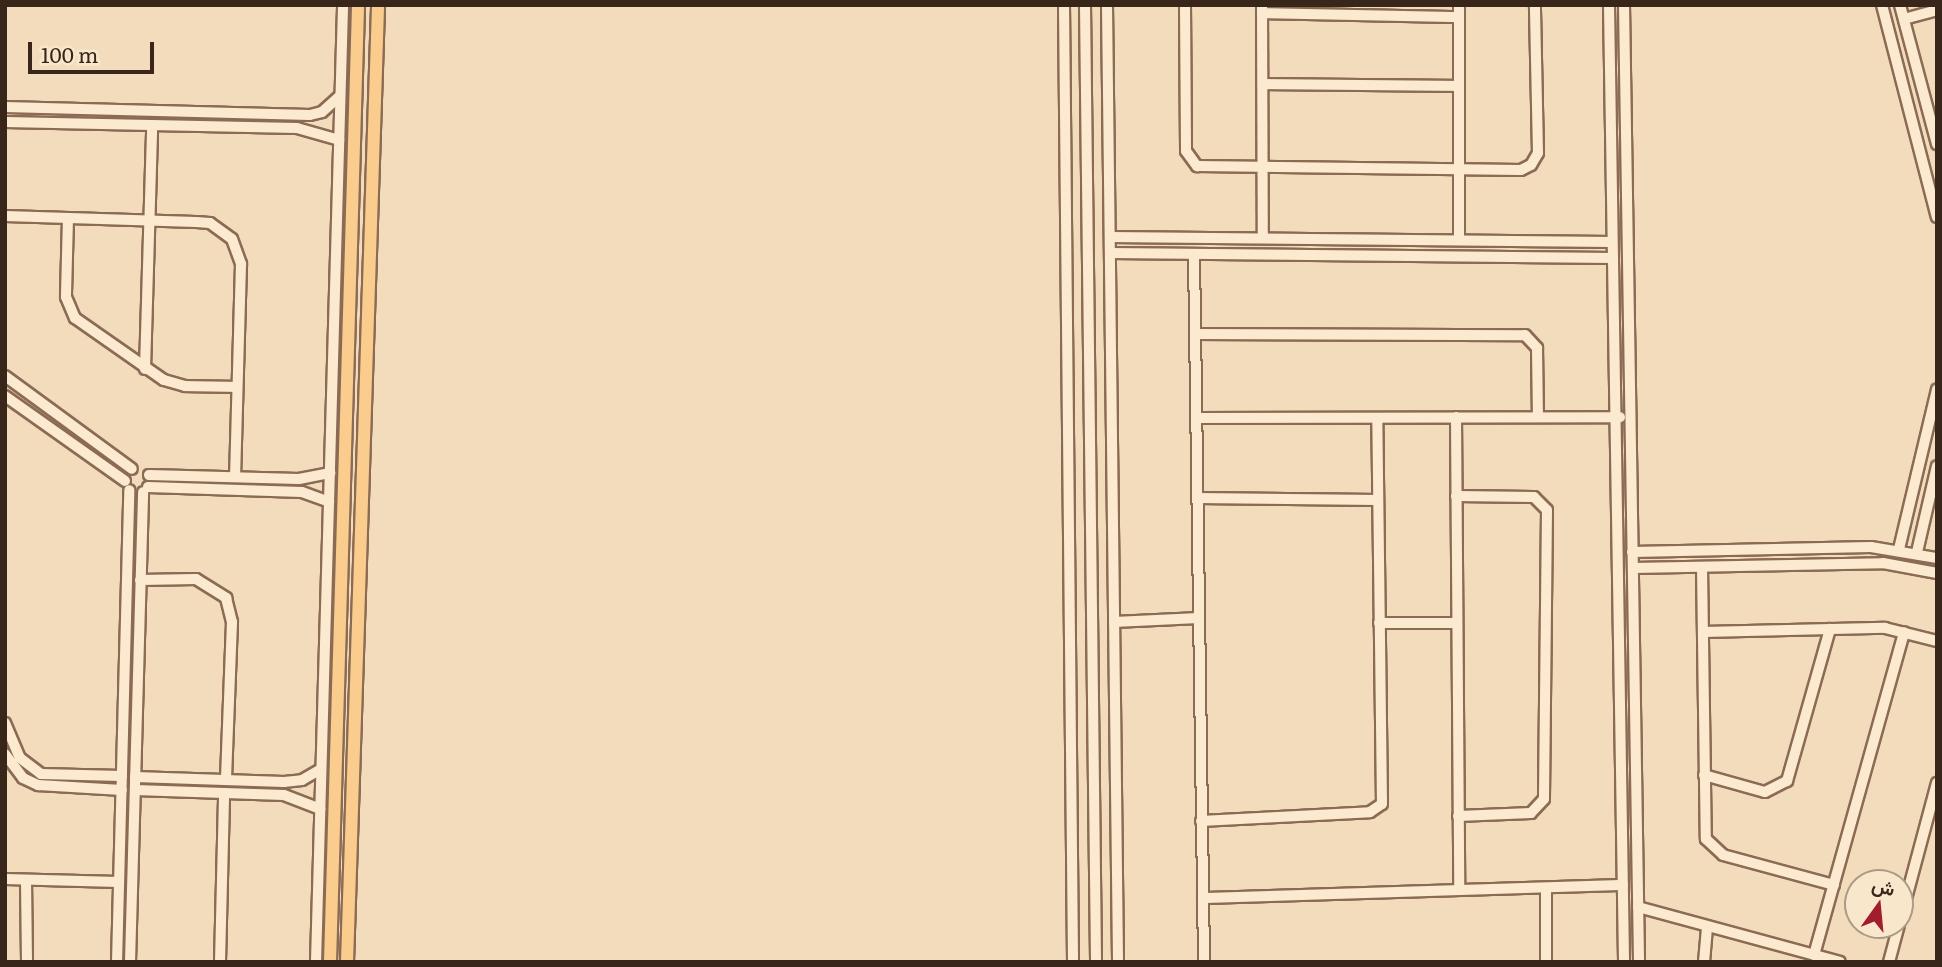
<!DOCTYPE html>
<meta charset="utf-8">
<style>
body{margin:0}
#map{position:relative;width:1942px;height:967px;overflow:hidden;background:#f2dcbc;font-family:Literata,Vazirmatn,serif}
div>[style]{position:absolute}
[style*='--x']{left:calc(var(--x)*1px);top:calc(var(--y)*1px);width:calc(var(--w)*1px);rotate:calc(var(--a)*1deg)}
.roads{filter:drop-shadow(2px 0 #8b6b54) drop-shadow(-2px 0 #8b6b54) drop-shadow(0 2px #8b6b54) drop-shadow(0 -2px #8b6b54)}
.minor>*{height:10px;margin:-5px;padding:0 5px;transform-origin:5px;border-radius:5px;background:#fcead0}
.major>*{height:12px;margin:-6px;padding:0 6px;transform-origin:6px;border-radius:6px;background:#facd8f}
span{translate:-50% -50%;white-space:nowrap;text-align:center;line-height:1.15;-webkit-text-stroke:6px #f9e7cc;paint-order:stroke}
.frame{position:absolute;inset:0;border:7px solid #39261a;pointer-events:none}
.north{position:absolute;left:1844px;top:869px;width:70px;height:70px;box-sizing:border-box;background:#f9e7cc;border:2px solid #ac9a85;border-radius:50%;rotate:15deg;font-size:19px;font-weight:700;line-height:28px;text-align:center;color:#39261a}
.north::after{content:'';display:block;margin:auto;width:24px;height:32px;background:#a01e2d;clip-path:polygon(50% 0,100% 100%,50% 72%,0 100%)}
.scale{position:absolute;left:28px;top:42px;width:126px;height:32px;box-sizing:border-box;border:4px solid #39261a;border-top:0;padding-left:9px;font-size:21px;line-height:24px;white-space:nowrap;color:#39261a;-webkit-text-stroke:5px #f9e7cc;paint-order:stroke}
</style>
<div id="map">
<div class="roads">
<div class="minor">
<i style="--x:1064;--y:5;--w:957;--a:89.46"></i>
<i style="--x:1085;--y:5;--w:957;--a:89.34"></i>
<i style="--x:1107;--y:5;--w:957;--a:89.34"></i>
<i style="--x:1185;--y:5;--w:146;--a:89.6"></i>
<i style="--x:1186;--y:151;--w:19;--a:54"></i>
<i style="--x:1197;--y:166;--w:324;--a:0.7"></i>
<i style="--x:1521;--y:170;--w:11;--a:-27"></i>
<i style="--x:1531;--y:165;--w:14;--a:-60"></i>
<i style="--x:1538;--y:153;--w:148;--a:-91.2"></i>
<i style="--x:1262;--y:5;--w:233;--a:89.8"></i>
<i style="--x:1609;--y:5;--w:957;--a:89.1"></i>
<i style="--x:1624;--y:5;--w:957;--a:89.1"></i>
<i style="--x:1882;--y:5;--w:219;--a:75.5"></i>
<i style="--x:1900;--y:5;--w:144;--a:75.1"></i>
<i style="--x:1262;--y:13;--w:197;--a:1.2"></i>
<i style="--x:1904;--y:19;--w:34;--a:-15"></i>
<i style="--x:1263;--y:84;--w:196;--a:0.6"></i>
<i style="--x:5;--y:107;--w:305;--a:1.5"></i>
<i style="--x:310;--y:115;--w:12;--a:-14"></i>
<i style="--x:322;--y:112;--w:24;--a:-42"></i>
<i style="--x:5;--y:122;--w:292;--a:1.2"></i>
<i style="--x:297;--y:128;--w:44;--a:15.9"></i>
<i style="--x:5;--y:216;--w:191;--a:1.8"></i>
<i style="--x:196;--y:222;--w:14;--a:4"></i>
<i style="--x:210;--y:223;--w:27;--a:36"></i>
<i style="--x:232;--y:239;--w:27;--a:70"></i>
<i style="--x:241;--y:264;--w:213;--a:91.6"></i>
<i style="--x:68;--y:218;--w:79;--a:91.5"></i>
<i style="--x:66;--y:297;--w:23;--a:67"></i>
<i style="--x:75;--y:318;--w:108;--a:34.9"></i>
<i style="--x:164;--y:380;--w:22;--a:16"></i>
<i style="--x:185;--y:386;--w:52;--a:1.1"></i>
<i style="--x:1110;--y:237;--w:502;--a:0.57"></i>
<i style="--x:1459;--y:240;--w:235;--a:-90"></i>
<i style="--x:1110;--y:253;--w:503;--a:0.57"></i>
<i style="--x:1194;--y:254;--w:708;--a:89.19"></i>
<i style="--x:1195;--y:334;--w:330;--a:0.2"></i>
<i style="--x:1525;--y:335;--w:18;--a:47"></i>
<i style="--x:1537;--y:348;--w:69;--a:89.2"></i>
<i style="--x:145;--y:369;--w:243;--a:-88.3"></i>
<i style="--x:5;--y:376;--w:157;--a:36.2"></i>
<i style="--x:5;--y:396;--w:147;--a:35.3"></i>
<i style="--x:1456;--y:417;--w:473;--a:89.6"></i>
<i style="--x:1196;--y:418;--w:424;--a:-0.1"></i>
<i style="--x:149;--y:475;--w:150;--a:1.5"></i>
<i style="--x:299;--y:479;--w:32;--a:-11"></i>
<i style="--x:148;--y:487;--w:154;--a:1.9"></i>
<i style="--x:302;--y:492;--w:29;--a:20"></i>
<i style="--x:1456;--y:496;--w:78;--a:0.7"></i>
<i style="--x:1534;--y:497;--w:18;--a:45"></i>
<i style="--x:1547;--y:510;--w:289;--a:90.6"></i>
<i style="--x:1544;--y:799;--w:19;--a:133"></i>
<i style="--x:1531;--y:813;--w:73;--a:177.6"></i>
<i style="--x:1197;--y:498;--w:181;--a:0.6"></i>
<i style="--x:1899;--y:549;--w:164;--a:-76.6"></i>
<i style="--x:1632;--y:552;--w:239;--a:-1.2"></i>
<i style="--x:1871;--y:547;--w:67;--a:9.5"></i>
<i style="--x:1917;--y:552;--w:88;--a:-76.9"></i>
<i style="--x:1702;--y:567;--w:272;--a:89.2"></i>
<i style="--x:1706;--y:839;--w:23;--a:43"></i>
<i style="--x:1723;--y:855;--w:115;--a:15.1"></i>
<i style="--x:1633;--y:568;--w:250;--a:-1.1"></i>
<i style="--x:1883;--y:563;--w:55;--a:10.5"></i>
<i style="--x:140;--y:580;--w:56;--a:-1"></i>
<i style="--x:196;--y:579;--w:36;--a:32"></i>
<i style="--x:226;--y:598;--w:25;--a:76"></i>
<i style="--x:232;--y:622;--w:158;--a:92.2"></i>
<i style="--x:1114;--y:622;--w:85;--a:-2.7"></i>
<i style="--x:1379;--y:623;--w:78;--a:0"></i>
<i style="--x:1703;--y:632;--w:182;--a:-1.3"></i>
<i style="--x:1885;--y:628;--w:54;--a:14"></i>
<i style="--x:5;--y:723;--w:38;--a:67"></i>
<i style="--x:20;--y:758;--w:26;--a:37"></i>
<i style="--x:41;--y:774;--w:81;--a:1.4"></i>
<i style="--x:5;--y:754;--w:30;--a:53"></i>
<i style="--x:23;--y:778;--w:17;--a:25"></i>
<i style="--x:38;--y:785;--w:84;--a:3.4"></i>
<i style="--x:1704;--y:775;--w:63;--a:15.6"></i>
<i style="--x:1765;--y:792;--w:25;--a:-27"></i>
<i style="--x:1787;--y:781;--w:158;--a:-74.2"></i>
<i style="--x:135;--y:777;--w:149;--a:1.9"></i>
<i style="--x:284;--y:782;--w:18;--a:-6"></i>
<i style="--x:302;--y:780;--w:22;--a:-30"></i>
<i style="--x:135;--y:790;--w:149;--a:1.9"></i>
<i style="--x:284;--y:795;--w:39;--a:21"></i>
<i style="--x:1201;--y:821;--w:169;--a:-3"></i>
<i style="--x:1370;--y:812;--w:14;--a:-34"></i>
<i style="--x:1382;--y:804;--w:386;--a:-90.7"></i>
<i style="--x:5;--y:879;--w:114;--a:1.5"></i>
<i style="--x:26;--y:880;--w:82;--a:89.3"></i>
<i style="--x:1546;--y:888;--w:74;--a:90"></i>
<i style="--x:1203;--y:898;--w:420;--a:-1.8"></i>
<i style="--x:1638;--y:907;--w:209;--a:15.2"></i>
<i style="--x:1900;--y:921;--w:143;--a:-75"></i>
<i style="--x:1814;--y:955;--w:335;--a:-74.4"></i>
<i style="--x:117;--y:962;--w:472;--a:-88.5"></i>
<i style="--x:130;--y:962;--w:470;--a:-88.4"></i>
<i style="--x:220;--y:962;--w:169;--a:-88.6"></i>
<i style="--x:316;--y:962;--w:957;--a:-88.38"></i>
<i style="--x:1704;--y:962;--w:36;--a:-85"></i>
<i style="--x:1889;--y:962;--w:38;--a:-75"></i>
</div>
<div class="major">
<i style="--x:330;--y:962;--w:957;--a:-88.32"></i>
<i style="--x:347;--y:962;--w:958;--a:-88.14"></i>
</div>
</div>
<div class="frame"></div>
<div class="north">ش</div>
<div class="scale">100 m</div>
</div>
